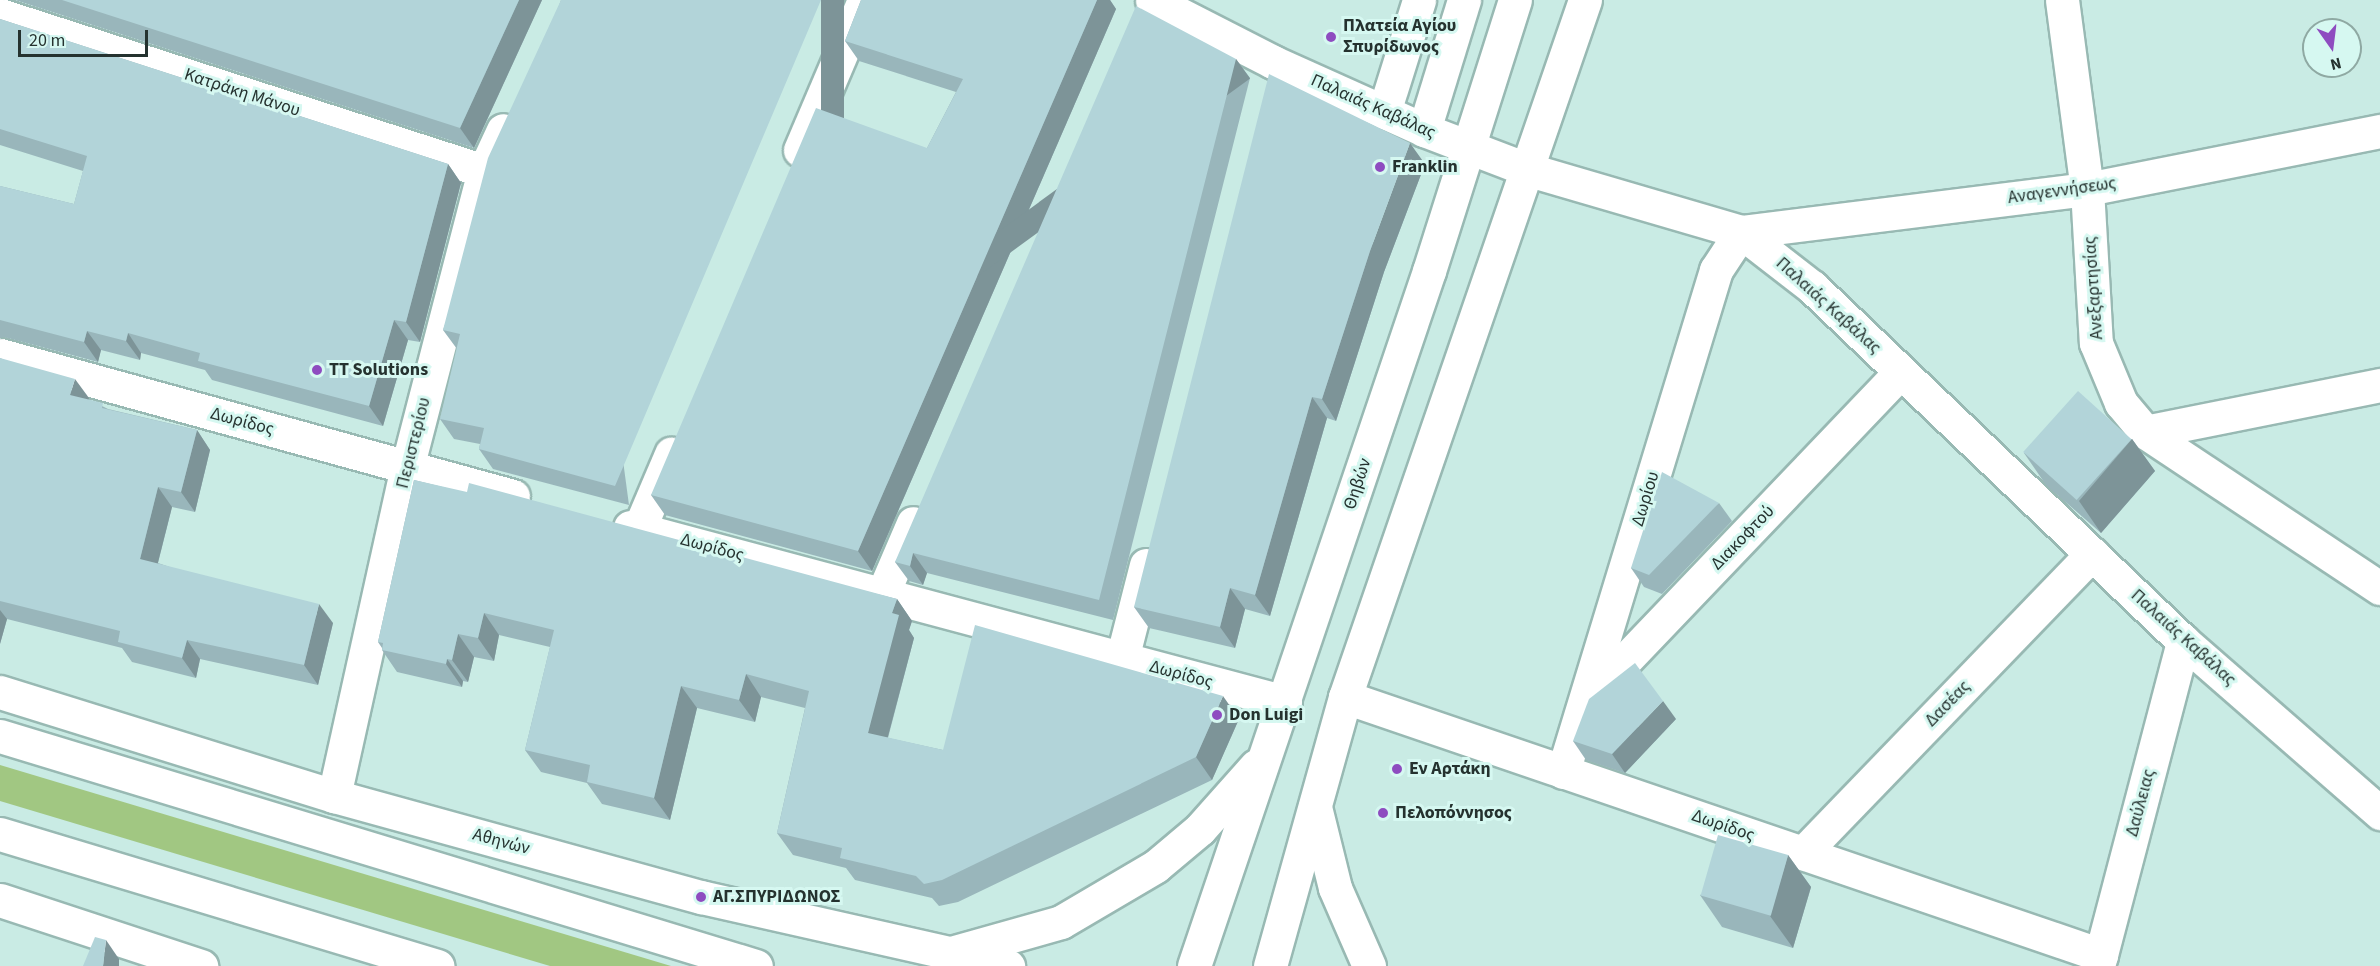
<!DOCTYPE html>
<meta charset="utf-8">
<style>
body{margin:0}
#map{position:relative;width:2380px;height:966px;overflow:hidden;background:#c9ebe4;font-family:"Source Sans 3",sans-serif}
div>[style]{position:absolute}
[style*='--x']{left:calc(var(--x)*1px);top:calc(var(--y)*1px);width:calc(var(--w)*1px);rotate:calc(var(--a)*1deg)}
.green>*{inset:0;background:#a1c782}
.roads{filter:drop-shadow(2px 0 #98b9b3) drop-shadow(-2px 0 #98b9b3) drop-shadow(0 2px #98b9b3) drop-shadow(0 -2px #98b9b3)}
.street>*{height:33px;margin:-16.5px;padding:0 16.5px;transform-origin:16.5px;border-radius:16.5px;background:#fff}
.secondary>*{height:33px;margin:-16.5px;padding:0 16.5px;transform-origin:16.5px;border-radius:16.5px;background:#fff}
.highway>*{height:33px;margin:-16.5px;padding:0 16.5px;transform-origin:16.5px;border-radius:16.5px;background:#fff}
.wall>*{inset:0;background:#99b6bb}
.shaded-wall>*{inset:0;background:#7d9498;transform-origin:0 0}
.building>*{inset:0;background:#b2d4d9;transform-origin:0 0}
.dots>*{width:16px;height:16px;translate:-50% -50%;box-sizing:border-box;border:3px solid #d6f8f1;border-radius:50%}
span{translate:-50% -50%;white-space:nowrap;text-align:center;line-height:1.15;-webkit-text-stroke:6px #d6f8f1;paint-order:stroke}
.poi-label{font-size:18px;color:#25322f;font-weight:700}
.left{translate:0 -50%;text-align:left}
.street-label{font-size:18px;color:#25322f}
.north{position:absolute;left:2302px;top:18px;width:60px;height:60px;box-sizing:border-box;background:#d6f8f1;border:2px solid #8fa9a3;border-radius:50%;rotate:166deg;font-size:16px;font-weight:700;line-height:24px;text-align:center;color:#25322f}
.north::after{content:'';display:block;margin:auto;width:21px;height:27px;background:#8e4cc0;clip-path:polygon(50% 0,100% 100%,50% 72%,0 100%)}
.scale{position:absolute;left:18px;top:30px;width:130px;height:27px;box-sizing:border-box;border:3px solid #25322f;border-top:0;padding-left:8px;font-size:18px;line-height:21px;white-space:nowrap;color:#25322f;-webkit-text-stroke:4px #d6f8f1;paint-order:stroke}
</style>
<div id="map">
<div class="green">
<i style="clip-path:polygon(0 765px,671px 966px,550px 966px,0 801px)"></i>
</div>
<div class="roads">
<div class="street">
<i style="--x:2062;--y:0;--w:191;--a:82.5"></i>
<i style="--x:2087;--y:189;--w:154;--a:86.7"></i>
<i style="--x:2096;--y:343;--w:65;--a:67.4"></i>
<i style="--x:2121;--y:403;--w:38;--a:50"></i>
<i style="--x:2145;--y:432;--w:282;--a:33.6"></i>
<i style="--x:0;--y:15;--w:509;--a:17.86"></i>
<i style="--x:1424;--y:130;--w:136;--a:-72.9"></i>
<i style="--x:800;--y:150;--w:163;--a:-66.9"></i>
<i style="--x:1526;--y:169;--w:224;--a:16.3"></i>
<i style="--x:1741;--y:232;--w:90;--a:37.8"></i>
<i style="--x:1812;--y:287;--w:513;--a:43.66"></i>
<i style="--x:2183;--y:641;--w:262;--a:41.1"></i>
<i style="--x:1741;--y:232;--w:349;--a:-7.1"></i>
<i style="--x:2087;--y:189;--w:299;--a:-11.2"></i>
<i style="--x:0;--y:355;--w:532;--a:15.37"></i>
<i style="--x:2145;--y:432;--w:240;--a:-11.3"></i>
<i style="--x:630;--y:527;--w:678;--a:14.96"></i>
<i style="--x:639;--y:529;--w:82;--a:-66.9"></i>
<i style="--x:883;--y:593;--w:76;--a:-66.8"></i>
<i style="--x:1122;--y:659;--w:97;--a:-75.7"></i>
<i style="--x:1345;--y:697;--w:799;--a:18.84"></i>
<i style="--x:1589;--y:698;--w:451;--a:-46.3"></i>
<i style="--x:1563;--y:772;--w:525;--a:-73.05"></i>
<i style="--x:1716;--y:270;--w:45;--a:-56.7"></i>
<i style="--x:334;--y:796;--w:336;--a:-77.5"></i>
<i style="--x:407;--y:468;--w:307;--a:-75.5"></i>
<i style="--x:484;--y:171;--w:45;--a:-65.1"></i>
<i style="--x:1803;--y:853;--w:416;--a:-46"></i>
<i style="--x:2098;--y:966;--w:336;--a:-75.3"></i>
</div>
<div class="secondary">
<i style="--x:1152;--y:0;--w:136;--a:27.1"></i>
<i style="--x:1273;--y:62;--w:166;--a:24.2"></i>
<i style="--x:1424;--y:130;--w:109;--a:20.9"></i>
<i style="--x:1384;--y:112;--w:117;--a:-72.6"></i>
<i style="--x:0;--y:692;--w:350;--a:17.3"></i>
<i style="--x:334;--y:796;--w:381;--a:15.4"></i>
<i style="--x:701;--y:897;--w:315;--a:12.7"></i>
<i style="--x:1315;--y:807;--w:83;--a:76.1"></i>
<i style="--x:1335;--y:888;--w:85;--a:66.4"></i>
<i style="--x:0;--y:900;--w:212;--a:18.2"></i>
<i style="--x:955;--y:952;--w:110;--a:-15.8"></i>
<i style="--x:1061;--y:922;--w:110;--a:-30.5"></i>
<i style="--x:1156;--y:866;--w:57;--a:-40.1"></i>
<i style="--x:1200;--y:829;--w:84;--a:-48.4"></i>
<i style="--x:1194;--y:966;--w:734;--a:-71.32"></i>
<i style="--x:1429;--y:271;--w:284;--a:-72.4"></i>
<i style="--x:1270;--y:966;--w:279;--a:-74.4"></i>
<i style="--x:1345;--y:697;--w:737;--a:-71"></i>
</div>
<div class="highway">
<i style="--x:0;--y:736;--w:790;--a:16.92"></i>
<i style="--x:0;--y:834;--w:457;--a:16.8"></i>
</div>
</div>
<div class="wall">
<i style="clip-path:polygon(15px 0,542px 0,474px 148px)"></i>
<i style="clip-path:polygon(561px 0,629px 505px,493px 469px,479px 449px,480px 444px,454px 439px,440px 419px,457px 349px,443px 330px)"></i>
<i style="clip-path:polygon(861px 0,1110px 0,1116px 9px,872px 571px,665px 515px,651px 495px,927px 148px,956px 92px,859px 61px,845px 41px)"></i>
<i style="clip-path:polygon(0 19px,448px 164px,461px 183px,420px 342px,408px 340px,383px 426px,212px 380px,205px 370px,141px 353px,140px 360px,101px 350px,98px 362px,4px 337px,0 338px,0 186px,74px 204px,83px 171px,0 145px)"></i>
<i style="clip-path:polygon(1236px 59px,1250px 78px,1113px 620px,927px 573px,923px 585px,909px 581px,895px 562px)"></i>
<i style="clip-path:polygon(1425px 164px,1384px 272px,1336px 421px,1327px 418px,1270px 616px,1245px 609px,1235px 648px,1149px 628px,1134px 607px)"></i>
<i style="clip-path:polygon(0 358px,89px 398px,88px 399px,108px 409px,197px 430px,210px 450px,195px 512px,172px 507px,158px 563px,333px 623px,318px 685px,200px 659px,196px 678px,132px 662px,122px 648px,7px 619px,0 644px)"></i>
<i style="clip-path:polygon(2132px 439px,2155px 471px,2101px 533px,2046px 485px,2024px 453px)"></i>
<i style="clip-path:polygon(414px 480px,897px 599px,912px 621px,909px 630px,914px 638px,888px 738px,943px 750px,1239px 719px,1212px 780px,958px 902px,939px 906px,932px 898px,855px 880px,846px 868px,793px 855px,777px 833px,805px 708px,761px 697px,755px 722px,697px 708px,670px 820px,602px 804px,587px 783px,541px 772px,525px 750px,550px 647px,499px 635px,494px 661px,474px 657px,468px 682px,463px 681px,462px 687px,397px 672px,382px 650px,382px 648px,378px 642px)"></i>
<i style="clip-path:polygon(1719px 503px,1732px 521px,1662px 594px,1644px 587px,1631px 568px)"></i>
<i style="clip-path:polygon(1676px 719px,1625px 773px,1586px 760px,1573px 741px)"></i>
<i style="clip-path:polygon(1788px 855px,1811px 887px,1793px 948px,1722px 927px,1700px 895px)"></i>
</div>
<div class="shaded-wall">
<i style="clip-path:polygon(519px 0,542px 0,474px 148px,460px 128px)"></i>
<i style="left:821px;top:0;width:23px;height:528px"></i>
<i style="clip-path:polygon(1097px 0,1110px 0,1116px 9px,872px 571px,858px 551px)"></i>
<i style="left:1236px;top:59px;width:24px;height:558px;rotate:54deg"></i>
<i style="clip-path:polygon(1410px 143px,1425px 164px,1384px 272px,1336px 421px,1322px 399px,1370px 251px)"></i>
<i style="clip-path:polygon(448px 164px,461px 183px,420px 342px,406px 322px)"></i>
<i style="clip-path:polygon(394px 320px,408px 340px,383px 426px,369px 406px)"></i>
<i style="clip-path:polygon(87px 331px,101px 350px,98px 362px,84px 342px)"></i>
<i style="clip-path:polygon(128px 333px,141px 353px,140px 360px,126px 341px)"></i>
<i style="clip-path:polygon(75px 379px,89px 398px,84px 415px,70px 395px)"></i>
<i style="clip-path:polygon(1312px 397px,1327px 418px,1270px 616px,1255px 595px)"></i>
<i style="clip-path:polygon(197px 430px,210px 450px,195px 512px,181px 492px)"></i>
<i style="clip-path:polygon(2132px 439px,2155px 471px,2101px 533px,2079px 501px)"></i>
<i style="clip-path:polygon(158px 487px,172px 507px,154px 578px,140px 559px)"></i>
<i style="clip-path:polygon(913px 553px,927px 573px,923px 585px,910px 566px)"></i>
<i style="clip-path:polygon(1230px 588px,1245px 609px,1235px 648px,1220px 627px)"></i>
<i style="clip-path:polygon(897px 599px,912px 621px,909px 630px,914px 638px,883px 755px,868px 733px,892px 613px)"></i>
<i style="clip-path:polygon(319px 604px,333px 623px,318px 685px,304px 665px)"></i>
<i style="clip-path:polygon(0 610px,7px 619px,0 644px)"></i>
<i style="clip-path:polygon(484px 613px,499px 635px,494px 661px,478px 638px)"></i>
<i style="clip-path:polygon(458px 634px,474px 657px,468px 682px,452px 660px)"></i>
<i style="clip-path:polygon(187px 640px,200px 659px,196px 678px,182px 658px)"></i>
<i style="clip-path:polygon(447px 659px,463px 681px,462px 687px,446px 664px)"></i>
<i style="clip-path:polygon(746px 674px,761px 697px,755px 722px,739px 700px)"></i>
<i style="clip-path:polygon(681px 686px,697px 708px,670px 820px,654px 798px)"></i>
<i style="clip-path:polygon(1223px 696px,1239px 719px,1212px 780px,1196px 757px)"></i>
<i style="clip-path:polygon(1663px 701px,1676px 719px,1625px 773px,1612px 754px)"></i>
<i style="clip-path:polygon(1788px 855px,1811px 887px,1793px 948px,1770px 916px)"></i>
<i style="clip-path:polygon(106px 940px,119px 959px,119px 966px,103px 966px)"></i>
</div>
<div class="building">
<i style="clip-path:polygon(62px 0,519px 0,460px 128px)"></i>
<i style="clip-path:polygon(561px 0,821px 0,615px 486px,479px 449px,484px 428px,440px 419px,460px 334px,443px 330px,488px 158px)"></i>
<i style="clip-path:polygon(861px 0,1097px 0,858px 551px,651px 495px,816px 108px,927px 148px,963px 79px,845px 41px)"></i>
<i style="clip-path:polygon(1136px 6px,1236px 59px,1099px 600px,913px 553px,910px 566px,895px 562px)"></i>
<i style="clip-path:polygon(0 19px,448px 164px,406px 322px,394px 320px,369px 406px,198px 361px,200px 353px,128px 333px,126px 341px,87px 331px,84px 342px,0 320px,0 186px,74px 204px,87px 156px,0 129px)"></i>
<i style="clip-path:polygon(1269px 74px,1410px 143px,1370px 251px,1322px 399px,1312px 397px,1255px 595px,1230px 588px,1220px 627px,1134px 607px)"></i>
<i style="clip-path:polygon(0 358px,75px 379px,70px 395px,103px 403px,102px 408px,197px 430px,181px 492px,158px 487px,140px 559px,319px 604px,304px 665px,187px 640px,182px 658px,118px 642px,120px 631px,0 601px)"></i>
<i style="left:2078px;top:391px;width:72px;height:82px;rotate:42deg"></i>
<i style="clip-path:polygon(1662px 472px,1719px 503px,1649px 575px,1631px 568px)"></i>
<i style="clip-path:polygon(414px 480px,467px 492px,469px 483px,897px 599px,892px 613px,899px 615px,868px 733px,943px 750px,975px 625px,1223px 696px,1196px 757px,942px 880px,924px 884px,916px 876px,840px 858px,842px 848px,777px 833px,809px 691px,746px 674px,739px 700px,681px 686px,654px 798px,587px 782px,590px 765px,525px 750px,554px 630px,484px 613px,478px 638px,458px 634px,452px 660px,447px 659px,446px 664px,382px 650px,383px 643px,378px 642px)"></i>
<i style="clip-path:polygon(1635px 663px,1663px 701px,1612px 754px,1573px 741px,1589px 699px)"></i>
<i style="left:1718px;top:835px;width:73px;height:63px;rotate:16deg"></i>
<i style="clip-path:polygon(95px 937px,106px 940px,103px 966px,83px 966px)"></i>
</div>
<div class="dots">
<i style="left:1331px;top:37px;background:#8e4cc0"></i>
<i style="left:1380px;top:167px;background:#8e4cc0"></i>
<i style="left:317px;top:370px;background:#8e4cc0"></i>
<i style="left:1217px;top:715px;background:#8e4cc0"></i>
<i style="left:1397px;top:769px;background:#8e4cc0"></i>
<i style="left:1383px;top:813px;background:#8e4cc0"></i>
<i style="left:701px;top:897px;background:#8e4cc0"></i>
</div>
<div class="poi-label">
<span class="left" style="left:1343px;top:37px">Πλατεία Αγίου<br>Σπυρίδωνος</span>
<span class="left" style="left:1392px;top:167px">Franklin</span>
<span class="left" style="left:329px;top:370px">TT Solutions</span>
<span class="left" style="left:1229px;top:715px">Don Luigi</span>
<span class="left" style="left:1409px;top:769px">Εν Αρτάκη</span>
<span class="left" style="left:1395px;top:813px">Πελοπόννησος</span>
<span class="left" style="left:713px;top:897px">ΑΓ.ΣΠΥΡΙΔΩΝΟΣ</span>
</div>
<div class="street-label">
<span style="left:242px;top:93px;rotate:18deg">Κατράκη Μάνου</span>
<span style="left:1373px;top:107px;rotate:24deg">Παλαιάς Καβάλας</span>
<span style="left:2062px;top:191px;rotate:-8deg">Αναγεννήσεως</span>
<span style="left:2094px;top:288px;rotate:-94deg">Ανεξαρτησίας</span>
<span style="left:1828px;top:306px;rotate:42deg">Παλαιάς Καβάλας</span>
<span style="left:242px;top:422px;rotate:15deg">Δωρίδος</span>
<span style="left:414px;top:443px;rotate:-76deg">Περιστερίου</span>
<span style="left:1358px;top:484px;rotate:-72deg">Θηβών</span>
<span style="left:1646px;top:499px;rotate:-73deg">Δωρίου</span>
<span style="left:1743px;top:538px;rotate:-46deg">Διακοφτού</span>
<span style="left:712px;top:548px;rotate:15deg">Δωρίδος</span>
<span style="left:2183px;top:638px;rotate:42deg">Παλαιάς Καβάλας</span>
<span style="left:1181px;top:675px;rotate:15deg">Δωρίδος</span>
<span style="left:1948px;top:704px;rotate:-46deg">Δασέας</span>
<span style="left:2141px;top:803px;rotate:-75deg">Δαύλειας</span>
<span style="left:1723px;top:826px;rotate:19deg">Δωρίδος</span>
<span style="left:501px;top:842px;rotate:15deg">Αθηνών</span>
</div>
<div class="north">N</div>
<div class="scale">20 m</div>
</div>
